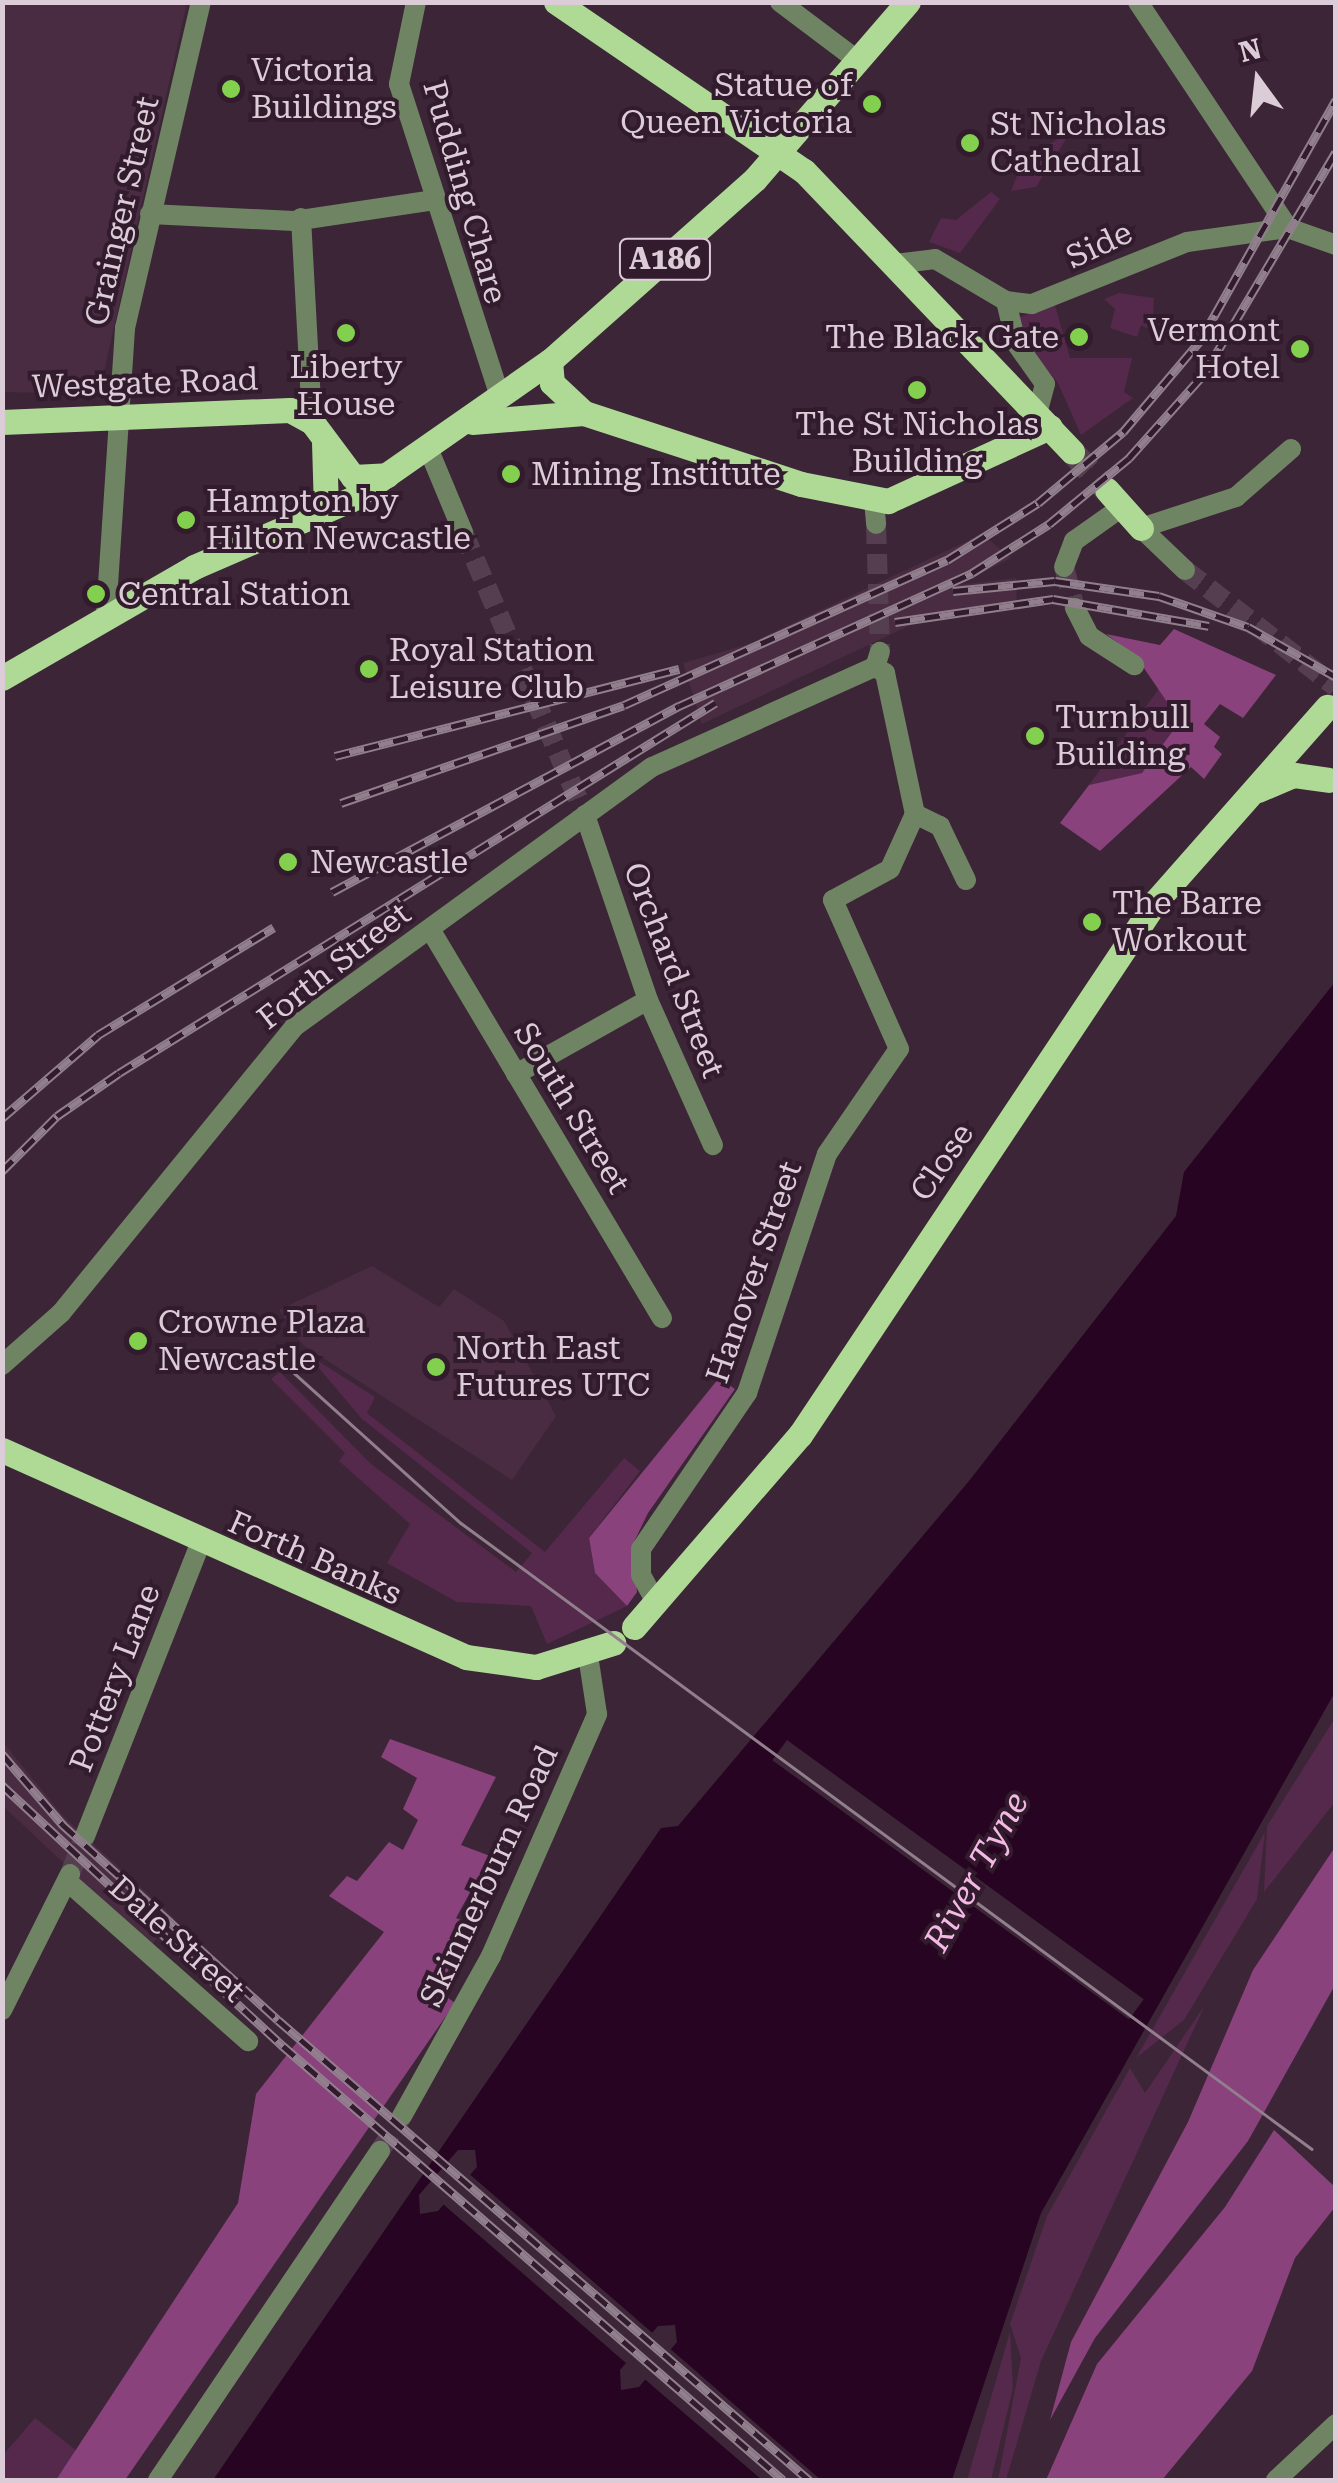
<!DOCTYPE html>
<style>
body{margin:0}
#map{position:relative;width:1338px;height:2483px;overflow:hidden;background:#3c2537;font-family:"Roboto Serif",serif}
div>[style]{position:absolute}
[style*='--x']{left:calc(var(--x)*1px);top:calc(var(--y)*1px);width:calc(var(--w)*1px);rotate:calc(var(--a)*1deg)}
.built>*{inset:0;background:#492c42}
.green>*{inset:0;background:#54294b}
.forest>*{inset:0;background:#89427b}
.water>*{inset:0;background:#270421}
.pier>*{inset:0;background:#3c2537;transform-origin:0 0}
.minor-tunnel>*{height:20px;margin-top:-10px;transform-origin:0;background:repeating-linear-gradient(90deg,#543e4f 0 20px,transparent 0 30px)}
.major-tunnel>*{height:25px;margin-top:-12.5px;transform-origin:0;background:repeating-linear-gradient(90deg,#543e4f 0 25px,transparent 0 37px)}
.minor>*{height:20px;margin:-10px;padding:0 10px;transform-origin:10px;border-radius:10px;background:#6f8463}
.major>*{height:25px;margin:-12.5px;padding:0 12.5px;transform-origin:12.5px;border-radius:12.5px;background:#aeda95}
.tram>*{height:2.5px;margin:-1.25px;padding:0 1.25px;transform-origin:1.25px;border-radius:1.25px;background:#917f8d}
.rail>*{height:9px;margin-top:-4.5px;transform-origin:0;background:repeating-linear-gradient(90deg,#321b2d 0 15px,#917f8d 0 30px);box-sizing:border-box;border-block:2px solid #917f8d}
.dots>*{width:28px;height:28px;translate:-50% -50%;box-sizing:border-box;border:5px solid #321b2d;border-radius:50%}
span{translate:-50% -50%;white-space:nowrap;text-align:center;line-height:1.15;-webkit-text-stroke:8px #321b2d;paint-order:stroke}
.shield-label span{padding:2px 8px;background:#321b2d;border:2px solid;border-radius:8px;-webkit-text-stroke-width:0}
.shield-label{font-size:30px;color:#dbccd7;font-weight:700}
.poi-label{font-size:32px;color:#dbccd7}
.left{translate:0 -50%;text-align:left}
.right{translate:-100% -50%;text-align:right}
.street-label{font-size:32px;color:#dbccd7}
.water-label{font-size:35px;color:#f4b8e5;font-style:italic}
.frame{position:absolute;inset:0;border:5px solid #dbccd7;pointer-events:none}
.north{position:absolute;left:1208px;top:30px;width:100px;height:100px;-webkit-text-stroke:8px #321b2d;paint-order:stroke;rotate:345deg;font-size:28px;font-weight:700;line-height:40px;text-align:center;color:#dbccd7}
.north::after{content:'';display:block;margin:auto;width:35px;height:45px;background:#dbccd7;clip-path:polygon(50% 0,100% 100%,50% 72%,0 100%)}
</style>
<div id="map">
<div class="built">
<i style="clip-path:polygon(3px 3px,187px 3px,99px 394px,3px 392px)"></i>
<i style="clip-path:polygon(982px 534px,1011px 558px,958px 585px,1016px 578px,1017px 605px,921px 620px,702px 724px,683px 663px,749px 644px)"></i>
<i style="clip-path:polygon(372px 1266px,439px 1307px,454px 1289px,504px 1321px,556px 1416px,512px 1480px,303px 1345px,279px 1310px)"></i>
<i style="clip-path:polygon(2px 1741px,63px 1816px,175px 1919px,151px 1945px,3px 1806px)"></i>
</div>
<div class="green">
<i style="clip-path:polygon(1071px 131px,1036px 187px,1011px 191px,1023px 160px)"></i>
<i style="clip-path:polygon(991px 192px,1000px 199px,960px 253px,929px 242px,941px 218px,956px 220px)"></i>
<i style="clip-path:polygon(1119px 293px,1154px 298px,1153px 318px,1189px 327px,1180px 344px,1141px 325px,1137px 337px,1110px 328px,1115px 309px,1104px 299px)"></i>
<i style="clip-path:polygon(1055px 305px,1070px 358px,1132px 358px,1124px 392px,1133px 398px,1081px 435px,1058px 383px,1021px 339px,1017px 318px)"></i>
<i style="clip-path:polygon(1160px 687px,1180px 720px,1167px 750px,1142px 773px,1089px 785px)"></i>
<i style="clip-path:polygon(307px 1354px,375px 1397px,367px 1413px,545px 1552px,624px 1458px,640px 1471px,589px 1538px,595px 1573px,627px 1606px,547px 1644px,531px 1606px,457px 1602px,387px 1563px,410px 1524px,339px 1461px,345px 1453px,271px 1379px,280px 1372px,371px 1464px,516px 1572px,532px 1553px,362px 1419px)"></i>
<i style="clip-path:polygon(1335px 1718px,1335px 1802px,1264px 1892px,1267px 1826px)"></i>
<i style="clip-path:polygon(1265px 1832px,1257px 1899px,1184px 2020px,1136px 2058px)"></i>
<i style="clip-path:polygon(1205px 2005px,1041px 2361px,1006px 2480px,998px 2480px,1021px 2358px,1010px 2324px,1047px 2216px,1130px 2068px,1145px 2093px)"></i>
<i style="clip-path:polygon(1010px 2332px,1013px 2388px,991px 2480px,967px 2480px)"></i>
<i style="clip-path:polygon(35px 2418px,77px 2451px,56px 2480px,3px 2480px,3px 2455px)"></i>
</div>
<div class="forest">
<i style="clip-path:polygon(1174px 629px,1276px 675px,1243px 718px,1220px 704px,1204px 724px,1220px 737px,1214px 747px,1222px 754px,1204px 779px,1191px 767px,1100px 851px,1060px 823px,1089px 785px,1142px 773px,1180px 721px,1135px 655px,1106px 634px,1160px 645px)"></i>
<i style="clip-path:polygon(719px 1378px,735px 1389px,648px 1513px,632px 1546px,637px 1592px,627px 1606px,595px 1573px,589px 1538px)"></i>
<i style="clip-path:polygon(390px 1739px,496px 1777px,461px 1845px,490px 1856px,456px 1918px,466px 1922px,440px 1992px,455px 2003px,125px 2480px,56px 2480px,238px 2203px,256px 2094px,384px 1932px,329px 1896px,347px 1876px,357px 1881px,389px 1842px,403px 1850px,418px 1820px,403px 1809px,417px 1778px,381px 1757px)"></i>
<i style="clip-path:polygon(1335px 1847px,1335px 1985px,1248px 2141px,1095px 2338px,1050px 2420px,1071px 2342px,1188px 2122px,1253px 1970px)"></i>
<i style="clip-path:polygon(1274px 2130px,1335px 2187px,1335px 2207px,1295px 2258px,1252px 2371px,1162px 2480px,1046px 2480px,1097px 2364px,1225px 2207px)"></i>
</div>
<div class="water">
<i style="clip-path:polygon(evenodd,1335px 982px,1335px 1692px,1041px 2213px,952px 2480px,213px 2480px,661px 1828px,678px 1826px,969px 1481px,1176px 1216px,1184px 1172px,1335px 982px,458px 2150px,475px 2150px,477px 2167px,438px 2211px,420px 2214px,419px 2195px,458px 2150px,1335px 982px,675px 2325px,677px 2342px,639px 2387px,621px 2390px,620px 2370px,658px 2326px,675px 2325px)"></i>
</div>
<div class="pier">
<i style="left:787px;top:1740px;width:441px;height:25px;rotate:36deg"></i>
<i style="left:466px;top:2171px;width:252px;height:40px;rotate:41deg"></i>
<i style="clip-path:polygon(667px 2346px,821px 2480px,762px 2480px,641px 2376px)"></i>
</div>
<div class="minor-tunnel">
<i style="--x:876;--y:524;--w:128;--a:88.2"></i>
<i style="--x:463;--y:532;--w:308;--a:66.7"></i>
<i style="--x:1064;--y:567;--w:42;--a:75"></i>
<i style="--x:1185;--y:570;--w:191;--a:37.8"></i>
<i style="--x:70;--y:1874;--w:41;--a:-68.5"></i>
<i style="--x:380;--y:2151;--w:41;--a:-57.8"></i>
</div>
<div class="major-tunnel">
<i style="--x:1072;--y:451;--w:52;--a:48.1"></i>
</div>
<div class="minor">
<i style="--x:416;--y:2;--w:84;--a:101.7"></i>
<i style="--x:399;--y:84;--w:326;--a:72.1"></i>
<i style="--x:780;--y:2;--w:96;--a:37"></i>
<i style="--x:1138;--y:2;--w:271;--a:56.4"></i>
<i style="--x:150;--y:214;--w:144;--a:2.8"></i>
<i style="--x:294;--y:221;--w:142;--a:-8.5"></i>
<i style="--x:301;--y:218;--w:204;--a:86.9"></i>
<i style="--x:895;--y:264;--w:40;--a:-7.1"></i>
<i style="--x:935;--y:259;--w:82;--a:30.6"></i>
<i style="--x:1006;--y:301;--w:26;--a:7"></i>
<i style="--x:1032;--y:304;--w:167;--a:-21.8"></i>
<i style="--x:1187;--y:242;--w:102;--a:-7.9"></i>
<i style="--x:1288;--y:228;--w:51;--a:19.5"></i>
<i style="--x:1006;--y:301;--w:43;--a:76.6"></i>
<i style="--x:1016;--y:343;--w:50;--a:54.7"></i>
<i style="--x:1045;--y:384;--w:30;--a:105"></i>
<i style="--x:428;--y:448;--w:91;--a:67.4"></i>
<i style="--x:874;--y:500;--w:24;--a:85"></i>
<i style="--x:1064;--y:567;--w:28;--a:-69"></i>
<i style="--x:1074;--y:541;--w:59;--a:-35.3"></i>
<i style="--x:1185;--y:570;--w:61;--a:-136.3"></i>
<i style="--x:1141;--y:528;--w:100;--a:-18.1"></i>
<i style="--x:1236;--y:497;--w:73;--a:-41.1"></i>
<i style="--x:1075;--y:608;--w:31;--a:63"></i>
<i style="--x:1089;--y:636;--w:54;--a:32.8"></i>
<i style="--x:106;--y:615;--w:288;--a:-86.2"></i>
<i style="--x:125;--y:328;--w:335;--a:-76.9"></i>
<i style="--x:875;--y:667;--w:12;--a:31"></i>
<i style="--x:885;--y:673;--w:144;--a:78"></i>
<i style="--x:915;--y:814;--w:28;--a:26"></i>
<i style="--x:940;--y:826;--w:60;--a:64.3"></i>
<i style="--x:585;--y:815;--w:195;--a:71.2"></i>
<i style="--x:648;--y:1000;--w:159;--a:65.9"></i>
<i style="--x:430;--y:929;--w:453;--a:59.2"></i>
<i style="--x:516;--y:1074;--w:151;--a:-29.3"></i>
<i style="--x:2;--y:1365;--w:79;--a:-41.4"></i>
<i style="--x:61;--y:1313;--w:369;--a:-50.8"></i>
<i style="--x:294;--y:1027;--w:442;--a:-36"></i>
<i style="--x:652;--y:767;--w:244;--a:-24.2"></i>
<i style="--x:875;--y:667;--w:16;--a:-72"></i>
<i style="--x:657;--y:1604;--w:33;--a:-119"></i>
<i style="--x:641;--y:1575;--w:26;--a:-90"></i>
<i style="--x:641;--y:1549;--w:189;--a:-55.8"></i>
<i style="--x:747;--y:1393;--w:252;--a:-71.5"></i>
<i style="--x:827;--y:1154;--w:127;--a:-55.6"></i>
<i style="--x:899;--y:1049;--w:163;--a:-113.9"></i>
<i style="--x:833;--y:900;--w:65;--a:-28.5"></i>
<i style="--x:890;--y:869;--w:60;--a:-65.6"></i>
<i style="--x:85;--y:1836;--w:316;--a:-68.5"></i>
<i style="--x:67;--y:1881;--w:242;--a:41.5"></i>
<i style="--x:2;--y:2010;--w:152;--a:-63.4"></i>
<i style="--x:402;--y:2116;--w:183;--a:-60.9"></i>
<i style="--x:491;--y:1956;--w:264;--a:-66.3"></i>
<i style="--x:597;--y:1714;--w:60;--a:-98.7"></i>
<i style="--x:158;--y:2480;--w:397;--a:-56"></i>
<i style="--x:1276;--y:2480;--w:82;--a:-43"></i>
</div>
<div class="major">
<i style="--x:556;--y:2;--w:300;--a:34.3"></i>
<i style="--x:804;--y:171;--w:388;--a:46.3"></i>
<i style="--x:550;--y:361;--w:22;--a:85"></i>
<i style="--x:552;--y:383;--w:44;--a:43.2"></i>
<i style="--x:2;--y:422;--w:288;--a:-2.4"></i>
<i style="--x:290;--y:410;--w:25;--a:29"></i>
<i style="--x:312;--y:422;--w:69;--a:53.3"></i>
<i style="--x:353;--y:477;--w:34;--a:-3"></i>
<i style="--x:472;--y:422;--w:112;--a:-4.6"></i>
<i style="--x:584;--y:413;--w:228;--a:18.1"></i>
<i style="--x:801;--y:484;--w:89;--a:11.1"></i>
<i style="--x:888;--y:501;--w:178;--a:-24.6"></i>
<i style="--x:324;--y:442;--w:68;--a:88.3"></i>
<i style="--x:1107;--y:490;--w:51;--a:48.2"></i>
<i style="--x:2;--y:678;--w:222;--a:-30"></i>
<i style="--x:194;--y:567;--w:172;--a:-23.3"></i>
<i style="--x:352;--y:499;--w:241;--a:-34.9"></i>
<i style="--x:550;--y:361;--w:274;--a:-41.6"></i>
<i style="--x:755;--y:179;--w:234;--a:-49.2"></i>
<i style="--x:1258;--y:790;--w:39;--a:-23"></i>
<i style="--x:1294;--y:775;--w:35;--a:8"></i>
<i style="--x:2;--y:1450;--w:508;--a:24.04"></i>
<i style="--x:466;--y:1657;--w:71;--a:8.1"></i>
<i style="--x:536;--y:1667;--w:81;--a:-17.3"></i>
<i style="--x:634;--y:1627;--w:254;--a:-49.2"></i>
<i style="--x:800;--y:1435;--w:642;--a:-56.31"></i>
<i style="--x:1156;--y:901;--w:259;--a:-48.6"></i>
</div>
<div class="tram">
<i style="--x:283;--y:1363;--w:239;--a:42"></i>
<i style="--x:461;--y:1523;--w:1056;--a:36.34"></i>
</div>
<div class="rail">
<i style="--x:953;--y:591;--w:102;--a:-5.6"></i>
<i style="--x:1055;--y:581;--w:105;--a:8.2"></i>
<i style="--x:1159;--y:596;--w:94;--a:19.2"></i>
<i style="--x:1248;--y:627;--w:101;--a:29.6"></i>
<i style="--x:895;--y:622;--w:160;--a:-8.3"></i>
<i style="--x:1053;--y:599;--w:158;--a:9.8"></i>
<i style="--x:335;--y:756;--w:355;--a:-14.2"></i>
<i style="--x:341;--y:803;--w:299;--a:-19.1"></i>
<i style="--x:624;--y:705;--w:354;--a:-24.2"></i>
<i style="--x:947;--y:560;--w:107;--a:-32.1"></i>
<i style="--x:1038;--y:503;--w:111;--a:-39.9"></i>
<i style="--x:1123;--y:432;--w:119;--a:-49.8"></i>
<i style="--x:1200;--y:341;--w:277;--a:-60.6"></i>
<i style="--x:332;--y:892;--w:394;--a:-28.2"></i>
<i style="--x:679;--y:706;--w:322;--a:-24.4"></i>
<i style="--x:972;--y:573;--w:91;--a:-32.5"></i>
<i style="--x:1049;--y:524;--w:104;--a:-39.5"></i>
<i style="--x:1129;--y:458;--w:113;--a:-48.2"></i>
<i style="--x:1204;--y:374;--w:258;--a:-59.3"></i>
<i style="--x:2;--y:1118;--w:127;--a:-40.8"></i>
<i style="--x:98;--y:1035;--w:206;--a:-31.5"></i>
<i style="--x:2;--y:1171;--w:78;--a:-45"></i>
<i style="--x:57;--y:1116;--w:75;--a:-34.7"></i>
<i style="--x:119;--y:1073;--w:702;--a:-31.83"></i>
<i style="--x:2;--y:1754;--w:94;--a:49.3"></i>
<i style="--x:63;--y:1825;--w:290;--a:42.2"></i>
<i style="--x:278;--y:2020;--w:703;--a:40.9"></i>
<i style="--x:2;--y:1785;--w:384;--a:42.9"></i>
<i style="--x:283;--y:2046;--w:662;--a:40.96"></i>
</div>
<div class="dots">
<i style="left:231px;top:89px;background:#83d04e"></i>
<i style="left:872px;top:104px;background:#83d04e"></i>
<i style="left:970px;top:143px;background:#83d04e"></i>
<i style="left:346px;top:333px;background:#83d04e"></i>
<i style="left:1079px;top:337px;background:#83d04e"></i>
<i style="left:1300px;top:349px;background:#83d04e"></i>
<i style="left:917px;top:390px;background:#83d04e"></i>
<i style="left:511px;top:474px;background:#83d04e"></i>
<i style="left:186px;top:520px;background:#83d04e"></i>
<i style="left:96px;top:594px;background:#83d04e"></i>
<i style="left:369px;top:669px;background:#83d04e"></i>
<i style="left:1035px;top:736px;background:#83d04e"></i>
<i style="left:288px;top:862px;background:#83d04e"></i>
<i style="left:1092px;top:922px;background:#83d04e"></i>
<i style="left:138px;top:1341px;background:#83d04e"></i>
<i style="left:436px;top:1367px;background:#83d04e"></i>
</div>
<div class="shield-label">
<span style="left:665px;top:259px">A186</span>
</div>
<div class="poi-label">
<span class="left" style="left:251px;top:89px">Victoria<br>Buildings</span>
<span class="right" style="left:852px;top:104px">Statue of<br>Queen Victoria</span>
<span class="left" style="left:990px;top:143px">St Nicholas<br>Cathedral</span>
<span class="right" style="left:1280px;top:349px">Vermont<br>Hotel</span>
<span class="right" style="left:1059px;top:337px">The Black Gate</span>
<span style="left:346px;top:386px">Liberty<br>House</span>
<span style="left:917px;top:443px">The St Nicholas<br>Building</span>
<span class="left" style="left:531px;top:474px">Mining Institute</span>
<span class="left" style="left:206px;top:520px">Hampton by<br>Hilton Newcastle</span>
<span class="left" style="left:118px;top:594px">Central Station</span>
<span class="left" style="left:389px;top:669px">Royal Station<br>Leisure Club</span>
<span class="left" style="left:1055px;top:736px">Turnbull<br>Building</span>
<span class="left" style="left:310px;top:862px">Newcastle</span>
<span class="left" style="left:1112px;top:922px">The Barre<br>Workout</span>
<span class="left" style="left:158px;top:1341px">Crowne Plaza<br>Newcastle</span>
<span class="left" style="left:456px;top:1367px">North East<br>Futures UTC</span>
</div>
<div class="street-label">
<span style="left:465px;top:192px;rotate:74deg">Pudding Chare</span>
<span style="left:122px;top:211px;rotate:-77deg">Grainger Street</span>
<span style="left:1099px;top:245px;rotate:-25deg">Side</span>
<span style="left:145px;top:383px;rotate:-2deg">Westgate Road</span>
<span style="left:334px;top:966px;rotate:-38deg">Forth Street</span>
<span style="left:674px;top:970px;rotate:69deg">Orchard Street</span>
<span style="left:572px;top:1108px;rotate:59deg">South Street</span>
<span style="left:942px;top:1162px;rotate:-56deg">Close</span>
<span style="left:754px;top:1272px;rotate:-71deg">Hanover Street</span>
<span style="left:315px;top:1558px;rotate:24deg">Forth Banks</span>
<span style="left:115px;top:1678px;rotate:-69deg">Pottery Lane</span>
<span style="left:489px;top:1876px;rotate:-65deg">Skinnerburn Road</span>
<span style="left:177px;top:1939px;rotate:42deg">Dale Street</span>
</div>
<div class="water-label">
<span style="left:977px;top:1872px;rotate:-61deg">River Tyne</span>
</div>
<div class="frame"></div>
<div class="north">N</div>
</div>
